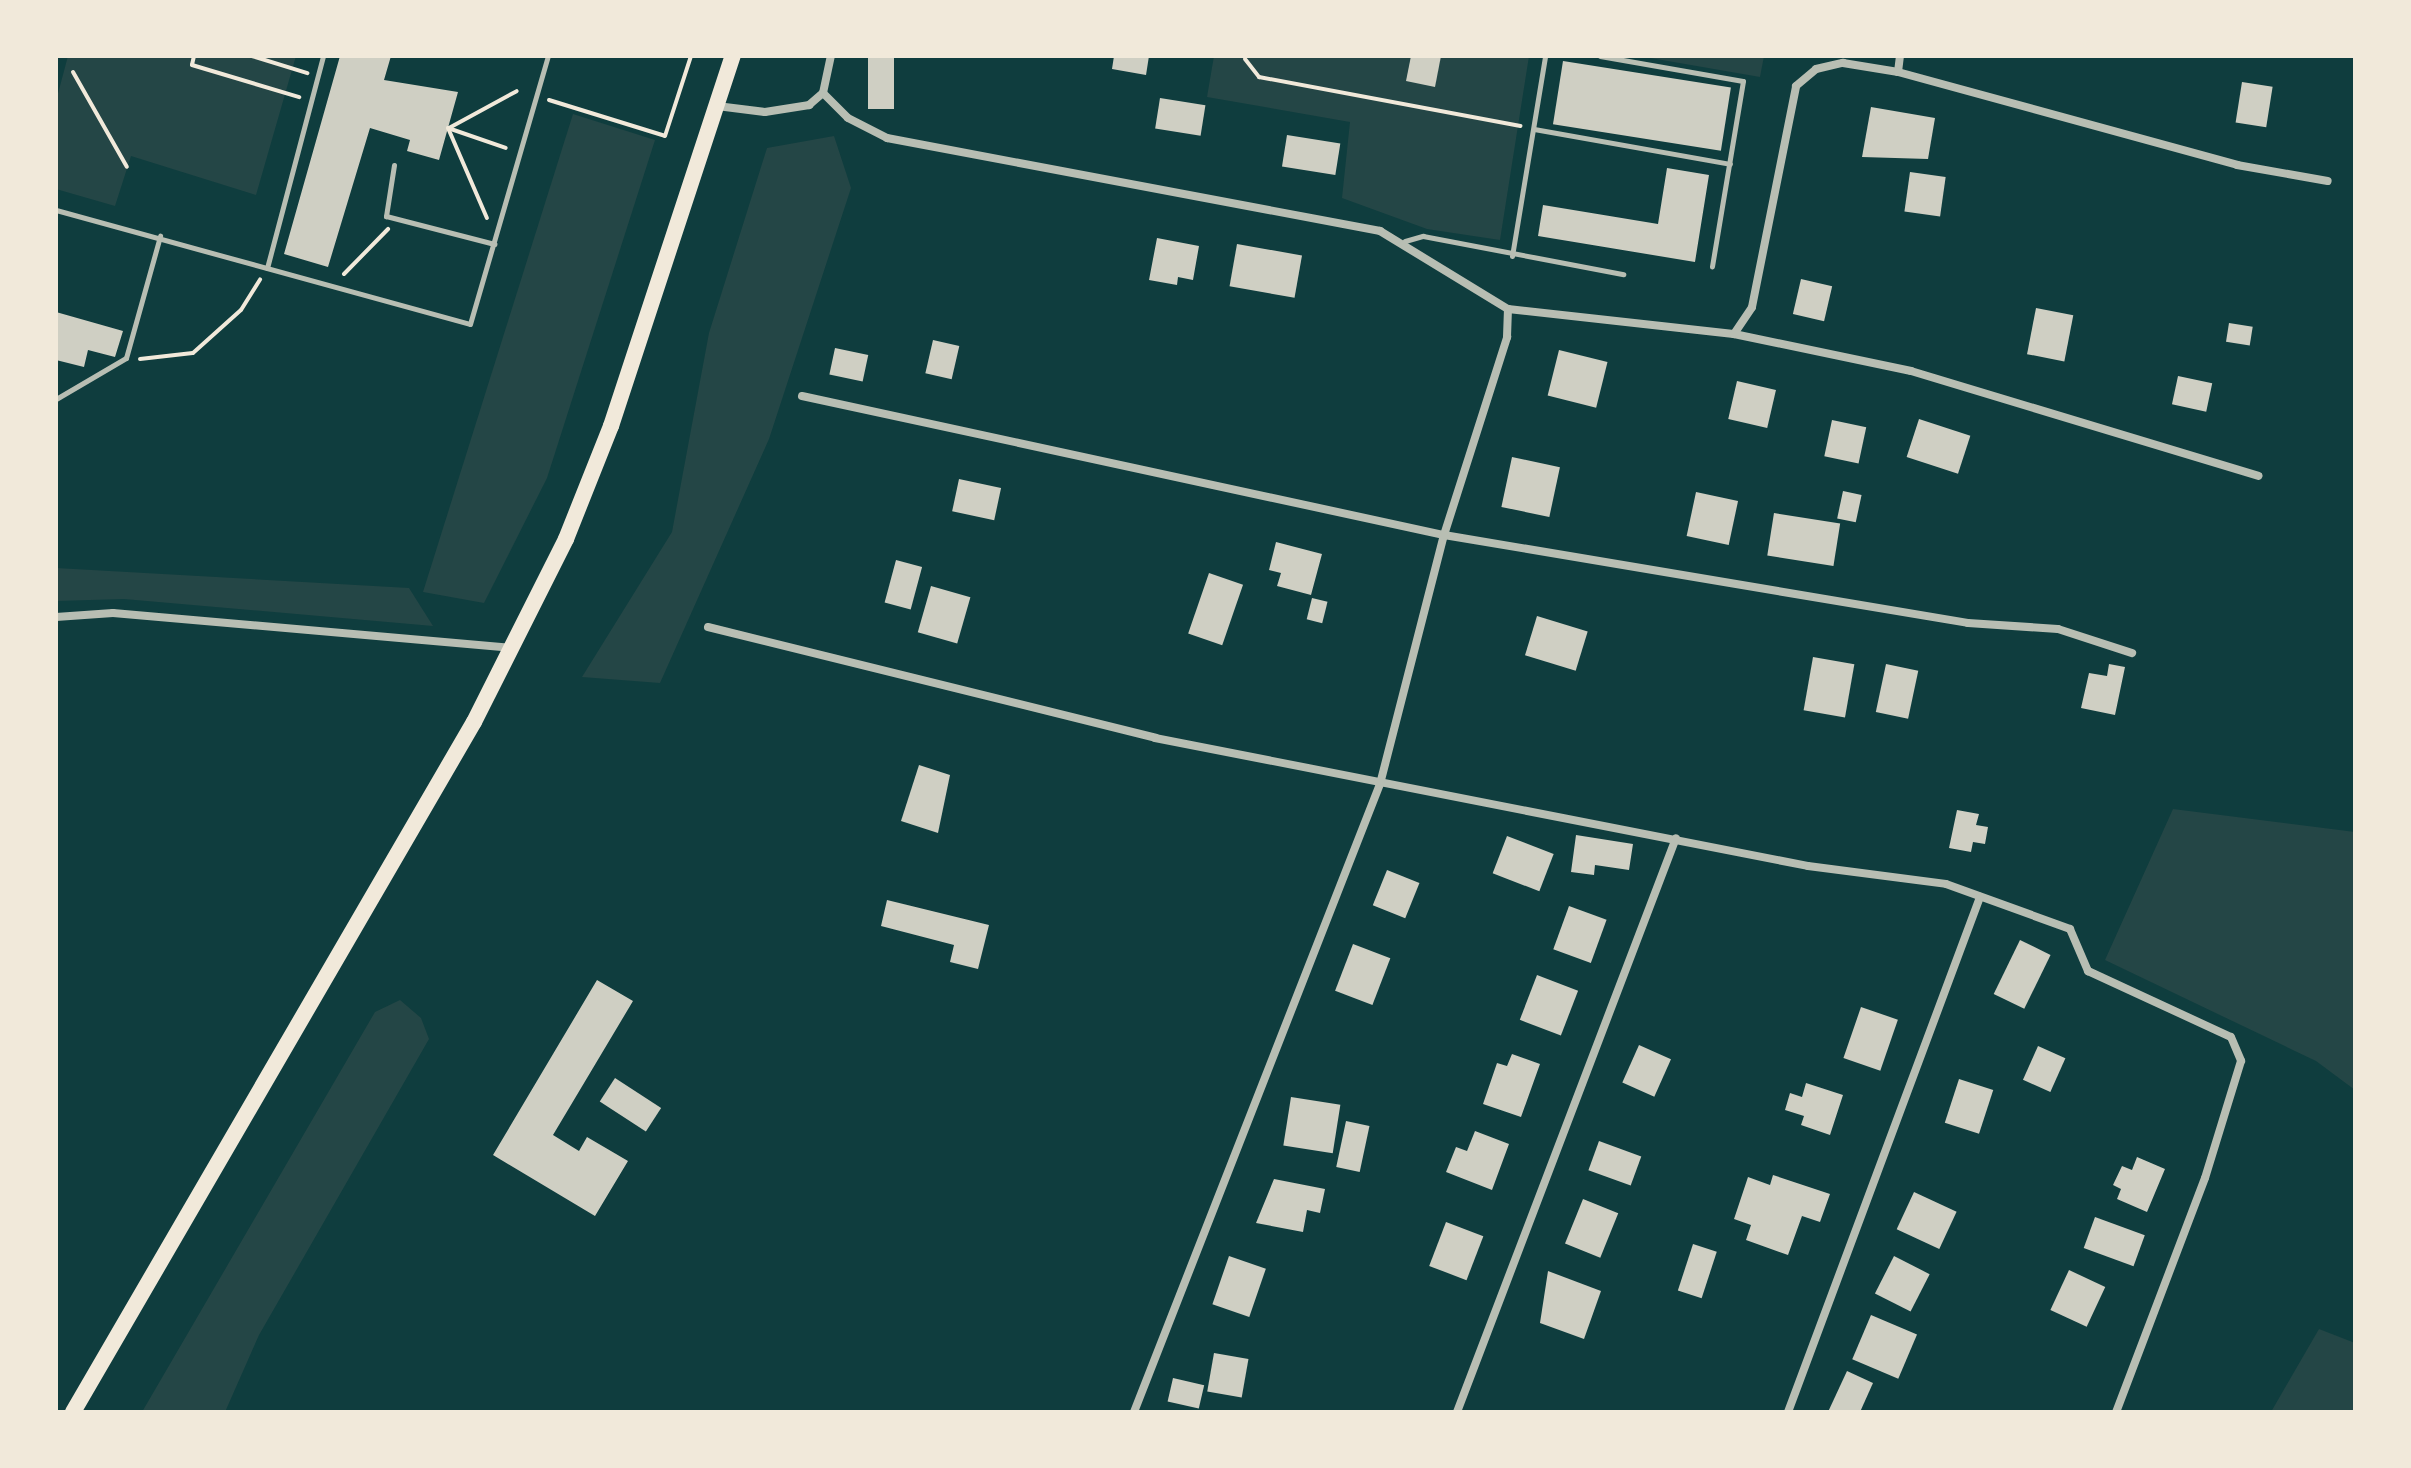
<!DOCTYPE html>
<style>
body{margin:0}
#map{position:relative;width:2411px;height:1468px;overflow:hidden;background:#0f3d3e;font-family:"PT Sans",sans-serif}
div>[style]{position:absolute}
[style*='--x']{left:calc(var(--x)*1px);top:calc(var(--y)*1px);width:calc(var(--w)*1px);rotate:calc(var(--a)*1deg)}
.green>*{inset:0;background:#244646}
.building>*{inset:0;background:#cfcfc3;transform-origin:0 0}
.path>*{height:4px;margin:-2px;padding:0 2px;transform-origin:2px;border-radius:2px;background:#f1e9da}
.service>*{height:5px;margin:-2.5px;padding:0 2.5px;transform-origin:2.5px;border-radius:2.5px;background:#b8beb3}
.minor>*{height:8px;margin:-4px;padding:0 4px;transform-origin:4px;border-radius:4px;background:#b8beb3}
.primary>*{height:16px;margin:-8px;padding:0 8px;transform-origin:8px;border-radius:8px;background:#f1e9da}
span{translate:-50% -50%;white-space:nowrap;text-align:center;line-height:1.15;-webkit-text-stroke:7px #f1e9da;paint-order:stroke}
.frame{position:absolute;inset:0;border:58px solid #f1e9da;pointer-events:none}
</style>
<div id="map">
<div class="green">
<i style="clip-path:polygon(68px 56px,296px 56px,256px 195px,131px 156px,115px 206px,56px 189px,56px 101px)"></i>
<i style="clip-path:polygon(1214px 56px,1529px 56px,1500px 240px,1427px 229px,1342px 198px,1350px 122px,1207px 97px)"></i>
<i style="clip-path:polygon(1639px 56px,1764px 56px,1760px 77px)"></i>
<i style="clip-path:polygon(573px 114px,655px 140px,547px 478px,484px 603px,423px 592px)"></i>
<i style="clip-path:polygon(834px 136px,851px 188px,769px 439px,660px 683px,582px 677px,672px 532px,709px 333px,767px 148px)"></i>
<i style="clip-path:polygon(56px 568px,409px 588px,433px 626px,124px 599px,56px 601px)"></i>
<i style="clip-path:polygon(2173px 809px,2355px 832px,2355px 1090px,2316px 1061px,2105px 960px)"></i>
<i style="clip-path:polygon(400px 1000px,421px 1018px,429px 1039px,259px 1335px,225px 1412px,142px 1412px,375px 1012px)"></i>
<i style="clip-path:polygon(2319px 1329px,2355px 1343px,2355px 1412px,2271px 1412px)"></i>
</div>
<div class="building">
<i style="clip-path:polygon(340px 56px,391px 56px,384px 80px,458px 92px,439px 160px,407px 151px,410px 140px,370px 128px,328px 267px,284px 254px)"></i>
<i style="left:868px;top:56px;width:26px;height:53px"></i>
<i style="clip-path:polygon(1114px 56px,1149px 56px,1146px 75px,1112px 69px)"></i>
<i style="clip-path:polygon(1411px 56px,1441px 56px,1435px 87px,1406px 81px)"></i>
<i style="left:1563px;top:61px;width:170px;height:64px;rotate:9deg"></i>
<i style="left:2242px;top:82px;width:31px;height:41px;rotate:9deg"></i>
<i style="left:1160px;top:98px;width:46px;height:31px;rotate:9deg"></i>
<i style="clip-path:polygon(1871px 107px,1935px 118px,1928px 159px,1862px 157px)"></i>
<i style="left:1287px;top:135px;width:54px;height:32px;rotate:9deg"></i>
<i style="clip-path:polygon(1667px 168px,1709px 175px,1695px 262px,1538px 236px,1543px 205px,1658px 224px)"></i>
<i style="left:1910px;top:172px;width:36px;height:40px;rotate:8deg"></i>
<i style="clip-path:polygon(1157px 238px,1199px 246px,1193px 280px,1178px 277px,1177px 285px,1149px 280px)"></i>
<i style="left:1237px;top:244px;width:66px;height:43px;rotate:10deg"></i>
<i style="left:1801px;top:279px;width:32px;height:36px;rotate:13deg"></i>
<i style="left:2036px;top:308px;width:38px;height:47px;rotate:11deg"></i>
<i style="clip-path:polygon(56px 312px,123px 331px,115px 357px,88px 350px,84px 367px,56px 360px)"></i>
<i style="left:2229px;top:323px;width:24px;height:19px;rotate:9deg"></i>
<i style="left:933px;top:340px;width:27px;height:34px;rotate:13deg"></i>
<i style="left:835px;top:348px;width:34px;height:27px;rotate:12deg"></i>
<i style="left:1559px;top:350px;width:50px;height:47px;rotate:14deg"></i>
<i style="left:2178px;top:376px;width:35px;height:29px;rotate:12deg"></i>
<i style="left:1737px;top:381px;width:40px;height:39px;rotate:13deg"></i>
<i style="left:1919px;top:419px;width:54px;height:40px;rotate:18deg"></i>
<i style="left:1832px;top:420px;width:35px;height:37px;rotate:12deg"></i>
<i style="left:1512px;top:457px;width:49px;height:51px;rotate:12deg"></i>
<i style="left:959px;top:479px;width:43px;height:33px;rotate:12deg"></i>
<i style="left:1843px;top:491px;width:19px;height:28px;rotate:12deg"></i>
<i style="left:1696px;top:492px;width:43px;height:45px;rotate:12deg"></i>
<i style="left:1774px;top:513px;width:67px;height:43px;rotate:9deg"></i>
<i style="clip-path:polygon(1276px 542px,1322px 554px,1311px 595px,1277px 586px,1281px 573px,1269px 570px)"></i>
<i style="left:896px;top:560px;width:27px;height:44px;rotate:15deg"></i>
<i style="left:1209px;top:573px;width:36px;height:64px;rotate:19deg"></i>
<i style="left:931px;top:586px;width:41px;height:48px;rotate:16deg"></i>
<i style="left:1312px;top:598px;width:16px;height:22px;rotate:14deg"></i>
<i style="left:1537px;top:616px;width:53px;height:41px;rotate:17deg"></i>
<i style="left:1813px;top:657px;width:42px;height:54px;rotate:10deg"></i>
<i style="left:1886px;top:664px;width:33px;height:49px;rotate:12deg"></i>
<i style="clip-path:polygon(2109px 664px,2125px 667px,2115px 715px,2081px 708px,2089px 673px,2107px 676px)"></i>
<i style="clip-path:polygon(919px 765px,950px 775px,938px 833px,901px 821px)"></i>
<i style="clip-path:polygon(1957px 810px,1979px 814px,1976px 825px,1988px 827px,1985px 844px,1973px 842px,1971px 852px,1949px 848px)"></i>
<i style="clip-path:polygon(1576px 835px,1633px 844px,1629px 870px,1595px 865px,1594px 875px,1571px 872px)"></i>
<i style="left:1507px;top:836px;width:50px;height:40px;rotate:21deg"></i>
<i style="left:1387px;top:870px;width:35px;height:38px;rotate:22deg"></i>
<i style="clip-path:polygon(887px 900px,989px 925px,978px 969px,950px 962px,954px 945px,881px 926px)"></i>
<i style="left:1569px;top:906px;width:40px;height:46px;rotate:20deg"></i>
<i style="left:2020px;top:940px;width:34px;height:60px;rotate:26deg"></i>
<i style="left:1353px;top:944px;width:40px;height:50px;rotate:21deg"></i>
<i style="left:1537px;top:975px;width:44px;height:48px;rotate:21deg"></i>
<i style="clip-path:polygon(597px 980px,633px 1001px,553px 1135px,579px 1151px,587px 1137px,628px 1161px,595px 1216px,493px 1155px)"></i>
<i style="left:1861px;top:1007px;width:39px;height:54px;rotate:19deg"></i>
<i style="left:1639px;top:1045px;width:35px;height:41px;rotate:24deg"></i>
<i style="left:2038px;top:1046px;width:30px;height:37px;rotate:24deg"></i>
<i style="clip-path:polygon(1512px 1054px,1540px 1064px,1521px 1117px,1483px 1104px,1497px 1063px,1507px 1066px)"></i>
<i style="left:615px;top:1078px;width:55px;height:28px;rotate:33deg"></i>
<i style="left:1959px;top:1079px;width:36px;height:46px;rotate:18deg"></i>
<i style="clip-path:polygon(1806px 1083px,1843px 1095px,1830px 1135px,1801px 1125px,1804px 1116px,1785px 1110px,1790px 1093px,1802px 1097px)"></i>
<i style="left:1291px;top:1097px;width:50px;height:49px;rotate:9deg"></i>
<i style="left:1346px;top:1121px;width:24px;height:47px;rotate:12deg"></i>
<i style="clip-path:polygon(1475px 1131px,1509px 1144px,1492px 1190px,1446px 1172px,1456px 1147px,1467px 1151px)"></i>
<i style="left:1599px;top:1141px;width:45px;height:31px;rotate:20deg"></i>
<i style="clip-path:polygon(2137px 1157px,2165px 1169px,2147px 1212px,2117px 1199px,2121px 1189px,2113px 1185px,2122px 1166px,2132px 1170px)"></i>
<i style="clip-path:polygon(1773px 1175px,1830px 1194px,1820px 1222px,1802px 1216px,1788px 1255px,1746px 1240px,1751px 1225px,1734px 1219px,1748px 1177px,1770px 1185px)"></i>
<i style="clip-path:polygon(1274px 1179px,1325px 1189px,1320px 1213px,1307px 1210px,1303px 1232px,1256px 1223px)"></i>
<i style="left:1914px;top:1192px;width:47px;height:41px;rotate:25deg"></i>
<i style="left:1583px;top:1199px;width:38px;height:48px;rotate:22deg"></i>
<i style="left:2095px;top:1217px;width:53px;height:33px;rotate:20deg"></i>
<i style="left:1446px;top:1222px;width:40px;height:47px;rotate:21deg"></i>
<i style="left:1693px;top:1244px;width:25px;height:49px;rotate:18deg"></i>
<i style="left:1229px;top:1256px;width:39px;height:51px;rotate:19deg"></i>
<i style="left:1894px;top:1256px;width:40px;height:42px;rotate:27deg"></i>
<i style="left:2069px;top:1270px;width:40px;height:44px;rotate:25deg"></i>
<i style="clip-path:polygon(1548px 1271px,1601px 1291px,1584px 1339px,1540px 1323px)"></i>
<i style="left:1871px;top:1315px;width:50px;height:48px;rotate:23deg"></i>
<i style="left:1214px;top:1353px;width:35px;height:39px;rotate:10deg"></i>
<i style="clip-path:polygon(1847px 1371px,1873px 1383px,1860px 1412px,1828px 1412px)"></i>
<i style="left:1173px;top:1378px;width:32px;height:24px;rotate:13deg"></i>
</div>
<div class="path">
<i style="--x:194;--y:56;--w:9;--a:103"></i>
<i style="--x:192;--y:65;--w:112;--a:16.7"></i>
<i style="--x:252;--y:56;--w:58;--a:17.2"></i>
<i style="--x:1245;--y:59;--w:23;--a:52"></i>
<i style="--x:1259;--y:77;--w:266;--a:10.6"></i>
<i style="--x:73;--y:72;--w:109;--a:60.4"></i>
<i style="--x:549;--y:100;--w:121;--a:17.2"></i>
<i style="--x:665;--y:136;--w:84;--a:-72"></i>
<i style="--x:448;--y:128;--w:98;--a:66.6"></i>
<i style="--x:448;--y:128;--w:61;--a:19"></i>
<i style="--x:449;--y:128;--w:77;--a:-28.6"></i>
<i style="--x:344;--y:274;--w:63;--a:-45.6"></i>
<i style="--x:140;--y:359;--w:53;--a:-6.5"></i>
<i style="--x:193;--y:353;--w:64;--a:-41.9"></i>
<i style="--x:241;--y:310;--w:36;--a:-58"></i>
</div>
<div class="service">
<i style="--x:1600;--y:56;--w:145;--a:9.9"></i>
<i style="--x:1743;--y:81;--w:188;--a:99.5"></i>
<i style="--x:1534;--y:129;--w:199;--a:10.1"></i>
<i style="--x:394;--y:165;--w:52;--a:98.9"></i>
<i style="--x:386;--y:216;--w:112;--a:14.5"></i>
<i style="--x:56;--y:210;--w:429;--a:15.4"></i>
<i style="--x:470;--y:324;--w:279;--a:-73.8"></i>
<i style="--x:1405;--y:241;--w:19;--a:-16"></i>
<i style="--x:1423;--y:236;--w:204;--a:10.8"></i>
<i style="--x:1512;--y:256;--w:203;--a:-80.6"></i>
<i style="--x:267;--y:268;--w:219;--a:-75.2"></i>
<i style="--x:56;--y:399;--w:81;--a:-30.4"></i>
<i style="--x:126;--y:358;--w:127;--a:-74.4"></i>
</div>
<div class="minor">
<i style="--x:1898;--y:72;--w:16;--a:-83"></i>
<i style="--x:823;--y:93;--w:35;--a:45"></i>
<i style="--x:848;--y:118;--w:44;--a:27.1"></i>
<i style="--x:887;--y:138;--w:502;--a:10.68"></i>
<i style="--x:1380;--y:231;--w:150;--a:31.4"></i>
<i style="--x:1508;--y:309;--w:227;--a:6.3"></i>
<i style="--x:1734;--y:334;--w:181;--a:11.8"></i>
<i style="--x:1911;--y:371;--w:363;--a:16.8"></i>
<i style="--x:717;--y:106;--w:48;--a:7.1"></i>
<i style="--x:765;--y:112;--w:45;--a:-9"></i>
<i style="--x:809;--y:105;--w:18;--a:-41"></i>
<i style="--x:823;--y:93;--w:38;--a:-78"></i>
<i style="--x:1734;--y:334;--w:32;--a:-56"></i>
<i style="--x:1752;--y:307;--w:225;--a:-78.7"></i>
<i style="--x:1796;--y:86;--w:26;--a:-40"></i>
<i style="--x:1816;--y:69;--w:28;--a:-13"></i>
<i style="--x:1843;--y:63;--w:56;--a:9.3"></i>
<i style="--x:1898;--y:72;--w:352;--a:15.3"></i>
<i style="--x:2237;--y:165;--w:92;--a:10"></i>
<i style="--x:802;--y:396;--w:657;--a:12.22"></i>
<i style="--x:1444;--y:535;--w:531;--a:9.53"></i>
<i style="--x:1968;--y:623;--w:90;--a:3.8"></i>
<i style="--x:2058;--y:629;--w:78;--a:18"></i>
<i style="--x:56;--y:617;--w:57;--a:-4"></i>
<i style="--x:113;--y:613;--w:400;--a:5"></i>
<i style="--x:708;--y:627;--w:461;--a:13.9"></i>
<i style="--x:1155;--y:738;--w:665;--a:11.09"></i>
<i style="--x:1808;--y:866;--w:139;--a:7.4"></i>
<i style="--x:1946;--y:884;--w:132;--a:19.9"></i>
<i style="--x:2070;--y:929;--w:46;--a:66.8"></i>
<i style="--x:2088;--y:971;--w:157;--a:24.8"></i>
<i style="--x:2231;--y:1037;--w:26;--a:67"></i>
<i style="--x:2241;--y:1061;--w:122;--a:107.1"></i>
<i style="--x:2205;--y:1178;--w:250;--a:110.8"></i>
<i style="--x:1134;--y:1412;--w:674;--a:-68.61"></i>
<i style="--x:1380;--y:784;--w:257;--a:-75.6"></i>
<i style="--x:1444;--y:535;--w:208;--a:-72.3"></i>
<i style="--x:1507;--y:337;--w:28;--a:-88"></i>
<i style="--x:1457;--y:1412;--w:614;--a:-69.12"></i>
<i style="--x:1788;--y:1412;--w:550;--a:-69.55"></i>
</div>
<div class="primary">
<i style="--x:73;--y:1412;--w:798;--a:-59.84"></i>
<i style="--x:474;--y:722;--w:205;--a:-63.3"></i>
<i style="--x:566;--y:539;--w:122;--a:-68.3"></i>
<i style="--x:611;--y:426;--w:390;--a:-71.8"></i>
</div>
<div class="frame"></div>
</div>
